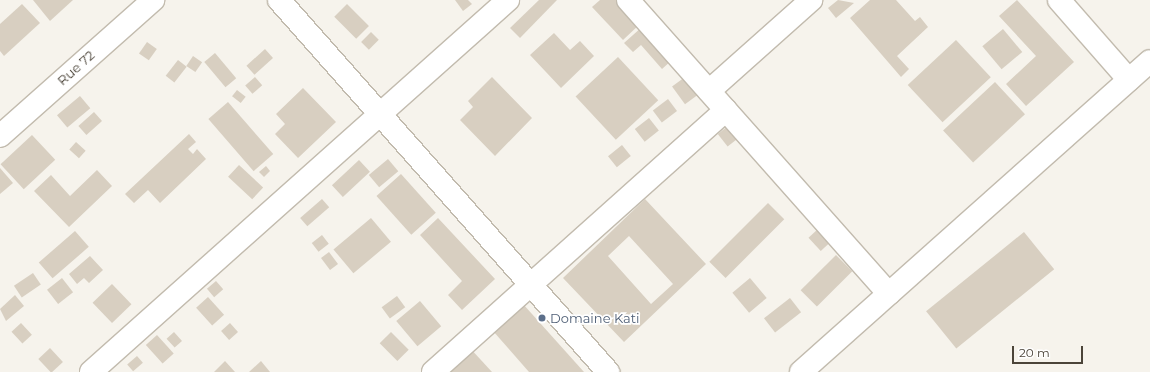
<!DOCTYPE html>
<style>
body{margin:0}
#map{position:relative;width:1150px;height:372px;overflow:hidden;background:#f6f3ec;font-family:Montserrat,sans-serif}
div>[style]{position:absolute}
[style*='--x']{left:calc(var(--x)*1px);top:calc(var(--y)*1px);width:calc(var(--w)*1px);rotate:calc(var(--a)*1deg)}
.building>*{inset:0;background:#d8cfc1;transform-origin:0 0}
.roads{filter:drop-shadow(1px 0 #c2bbae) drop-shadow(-1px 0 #c2bbae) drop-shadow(0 1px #c2bbae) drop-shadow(0 -1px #c2bbae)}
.minor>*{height:22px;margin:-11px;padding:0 11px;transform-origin:11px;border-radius:11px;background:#fff}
.dots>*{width:11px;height:11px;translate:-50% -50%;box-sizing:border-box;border:2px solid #fff;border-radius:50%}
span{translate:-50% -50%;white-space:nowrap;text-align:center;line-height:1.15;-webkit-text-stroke:3.5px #fff;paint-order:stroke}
.street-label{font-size:13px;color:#4b4439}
.service-label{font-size:13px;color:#4e5e75}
.left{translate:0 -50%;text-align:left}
.scale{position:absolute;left:1012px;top:346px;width:71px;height:18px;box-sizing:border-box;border:2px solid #4b4439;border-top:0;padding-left:5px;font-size:12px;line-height:14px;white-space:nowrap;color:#4b4439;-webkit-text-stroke:3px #fff;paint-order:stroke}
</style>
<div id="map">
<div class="building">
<i style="clip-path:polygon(33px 0,73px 0,50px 21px)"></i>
<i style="clip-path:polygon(455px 0,468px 0,472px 4px,463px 11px)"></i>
<i style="clip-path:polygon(539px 0,557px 0,520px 38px,510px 28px)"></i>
<i style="clip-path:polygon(600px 0,618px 0,640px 24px,623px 40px,592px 7px)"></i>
<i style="clip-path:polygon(838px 0,854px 3px,836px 18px,828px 8px)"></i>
<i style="clip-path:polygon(870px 0,896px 0,915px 21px,920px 17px,928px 27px,897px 56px,909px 69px,901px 77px,850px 18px)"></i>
<i style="clip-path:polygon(1017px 0,1074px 62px,1026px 106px,1006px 84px,1036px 56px,999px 16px)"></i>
<i style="clip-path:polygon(22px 4px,40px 23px,4px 56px,0 51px,0 24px)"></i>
<i style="left:347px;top:4px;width:31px;height:18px;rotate:45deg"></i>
<i style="clip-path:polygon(642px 27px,672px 60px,662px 69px,641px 45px,633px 52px,624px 43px)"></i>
<i style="left:1003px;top:29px;width:30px;height:27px;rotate:50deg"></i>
<i style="left:371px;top:32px;width:11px;height:14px;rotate:45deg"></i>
<i style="clip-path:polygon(554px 33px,570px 50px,580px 41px,594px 56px,561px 88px,530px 55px)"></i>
<i style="left:956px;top:40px;width:51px;height:66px;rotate:47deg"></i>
<i style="left:147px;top:42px;width:12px;height:14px;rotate:35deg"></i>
<i style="left:265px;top:49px;width:12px;height:25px;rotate:48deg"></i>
<i style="left:215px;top:53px;width:33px;height:14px;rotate:50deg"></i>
<i style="left:193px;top:56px;width:11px;height:12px;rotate:34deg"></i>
<i style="left:618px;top:57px;width:59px;height:58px;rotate:47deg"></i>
<i style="left:178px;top:60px;width:11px;height:20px;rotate:38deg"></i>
<i style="left:255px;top:77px;width:11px;height:13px;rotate:49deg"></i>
<i style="clip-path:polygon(492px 77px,532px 118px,495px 156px,460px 120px,473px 107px,468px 101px)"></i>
<i style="left:685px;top:77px;width:22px;height:16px;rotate:54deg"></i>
<i style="left:995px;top:82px;width:44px;height:71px;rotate:47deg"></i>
<i style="clip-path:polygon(303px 88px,336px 122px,298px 158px,275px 134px,285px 124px,276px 114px)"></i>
<i style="left:237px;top:90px;width:11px;height:8px;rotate:38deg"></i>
<i style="left:80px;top:96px;width:16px;height:30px;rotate:50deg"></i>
<i style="left:668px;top:99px;width:15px;height:19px;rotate:53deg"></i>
<i style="left:228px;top:102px;width:69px;height:26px;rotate:49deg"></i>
<i style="left:94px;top:112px;width:12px;height:21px;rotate:48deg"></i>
<i style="left:649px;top:118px;width:16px;height:18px;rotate:52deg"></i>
<i style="left:728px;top:126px;width:16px;height:13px;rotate:52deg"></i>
<i style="clip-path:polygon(189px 134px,196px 142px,188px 149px,193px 154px,197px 149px,206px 159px,160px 203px,148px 190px,134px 203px,125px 194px)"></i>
<i style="left:32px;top:135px;width:34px;height:43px;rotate:47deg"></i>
<i style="left:76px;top:142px;width:13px;height:10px;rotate:42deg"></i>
<i style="left:622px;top:145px;width:14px;height:18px;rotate:51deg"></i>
<i style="left:388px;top:159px;width:16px;height:25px;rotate:50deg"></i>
<i style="left:359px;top:160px;width:16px;height:37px;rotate:47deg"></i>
<i style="left:239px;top:165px;width:33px;height:16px;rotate:43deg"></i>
<i style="clip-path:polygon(266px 166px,270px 171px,264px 177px,259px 172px)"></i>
<i style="clip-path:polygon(0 168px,13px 183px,0 194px)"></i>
<i style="clip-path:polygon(97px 170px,112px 186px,69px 227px,34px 191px,51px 175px,70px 196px)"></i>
<i style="left:401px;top:174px;width:52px;height:33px;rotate:48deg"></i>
<i style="left:322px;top:199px;width:11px;height:29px;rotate:49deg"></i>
<i style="clip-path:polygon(evenodd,645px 199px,706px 264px,624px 342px,563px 278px,645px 199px,629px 236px,673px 284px,651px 304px,608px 256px,629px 236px)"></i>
<i style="left:768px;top:203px;width:23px;height:83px;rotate:45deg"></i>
<i style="left:371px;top:218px;width:31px;height:49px;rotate:50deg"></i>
<i style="clip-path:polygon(438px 218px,495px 279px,462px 310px,448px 295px,462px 281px,420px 235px)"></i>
<i style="left:818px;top:229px;width:18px;height:13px;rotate:47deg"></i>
<i style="left:75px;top:231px;width:21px;height:48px;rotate:49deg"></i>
<i style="left:1024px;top:232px;width:48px;height:126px;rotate:51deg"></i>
<i style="left:322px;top:235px;width:11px;height:13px;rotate:52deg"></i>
<i style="left:329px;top:252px;width:15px;height:10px;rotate:53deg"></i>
<i style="left:836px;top:255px;width:23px;height:50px;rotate:45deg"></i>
<i style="clip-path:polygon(90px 256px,103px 270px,89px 283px,84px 278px,77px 284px,69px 274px)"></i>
<i style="left:33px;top:273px;width:14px;height:23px;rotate:56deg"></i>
<i style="left:62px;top:278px;width:18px;height:19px;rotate:52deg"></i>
<i style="left:750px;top:278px;width:26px;height:23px;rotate:50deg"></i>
<i style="left:216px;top:281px;width:11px;height:12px;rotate:49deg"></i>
<i style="left:112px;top:284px;width:28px;height:27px;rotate:46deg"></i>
<i style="clip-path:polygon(15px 295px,24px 306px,6px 321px,0 309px)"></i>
<i style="left:397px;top:296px;width:14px;height:19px;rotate:54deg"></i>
<i style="left:208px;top:297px;width:24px;height:16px;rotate:48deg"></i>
<i style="left:790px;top:298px;width:18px;height:33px;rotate:52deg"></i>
<i style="left:420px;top:301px;width:33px;height:31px;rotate:50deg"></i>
<i style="clip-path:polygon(523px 304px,584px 372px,529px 372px,493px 331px)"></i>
<i style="left:21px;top:323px;width:16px;height:13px;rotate:47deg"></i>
<i style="left:230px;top:323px;width:12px;height:12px;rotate:48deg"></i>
<i style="left:174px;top:332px;width:12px;height:10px;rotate:48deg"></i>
<i style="left:391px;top:332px;width:25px;height:16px;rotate:45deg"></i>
<i style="left:157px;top:335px;width:25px;height:15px;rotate:48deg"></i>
<i style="clip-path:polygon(469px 347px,492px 372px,441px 372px)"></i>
<i style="left:50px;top:348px;width:19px;height:16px;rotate:47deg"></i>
<i style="left:137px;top:356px;width:9px;height:13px;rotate:49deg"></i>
<i style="clip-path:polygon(225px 361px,235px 372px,214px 372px)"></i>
<i style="clip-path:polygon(261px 361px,270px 372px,249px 372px)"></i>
</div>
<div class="roads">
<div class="minor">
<i style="--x:279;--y:0;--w:497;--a:48.5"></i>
<i style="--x:628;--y:0;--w:393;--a:48.4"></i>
<i style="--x:1059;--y:0;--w:106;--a:48.8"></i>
<i style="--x:709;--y:91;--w:137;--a:-41.7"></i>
<i style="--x:0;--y:136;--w:205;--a:-41.6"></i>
<i style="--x:91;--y:372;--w:559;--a:-41.74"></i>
<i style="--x:433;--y:372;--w:393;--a:-41.8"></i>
<i style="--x:801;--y:372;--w:467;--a:-41.7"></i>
</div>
</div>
<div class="dots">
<i style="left:542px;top:318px;background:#5c6f8a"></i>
</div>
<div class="street-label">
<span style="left:76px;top:68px;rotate:-42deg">Rue 72</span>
</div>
<div class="service-label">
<span class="left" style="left:550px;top:318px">Domaine Kati</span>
</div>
<div class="scale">20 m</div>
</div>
